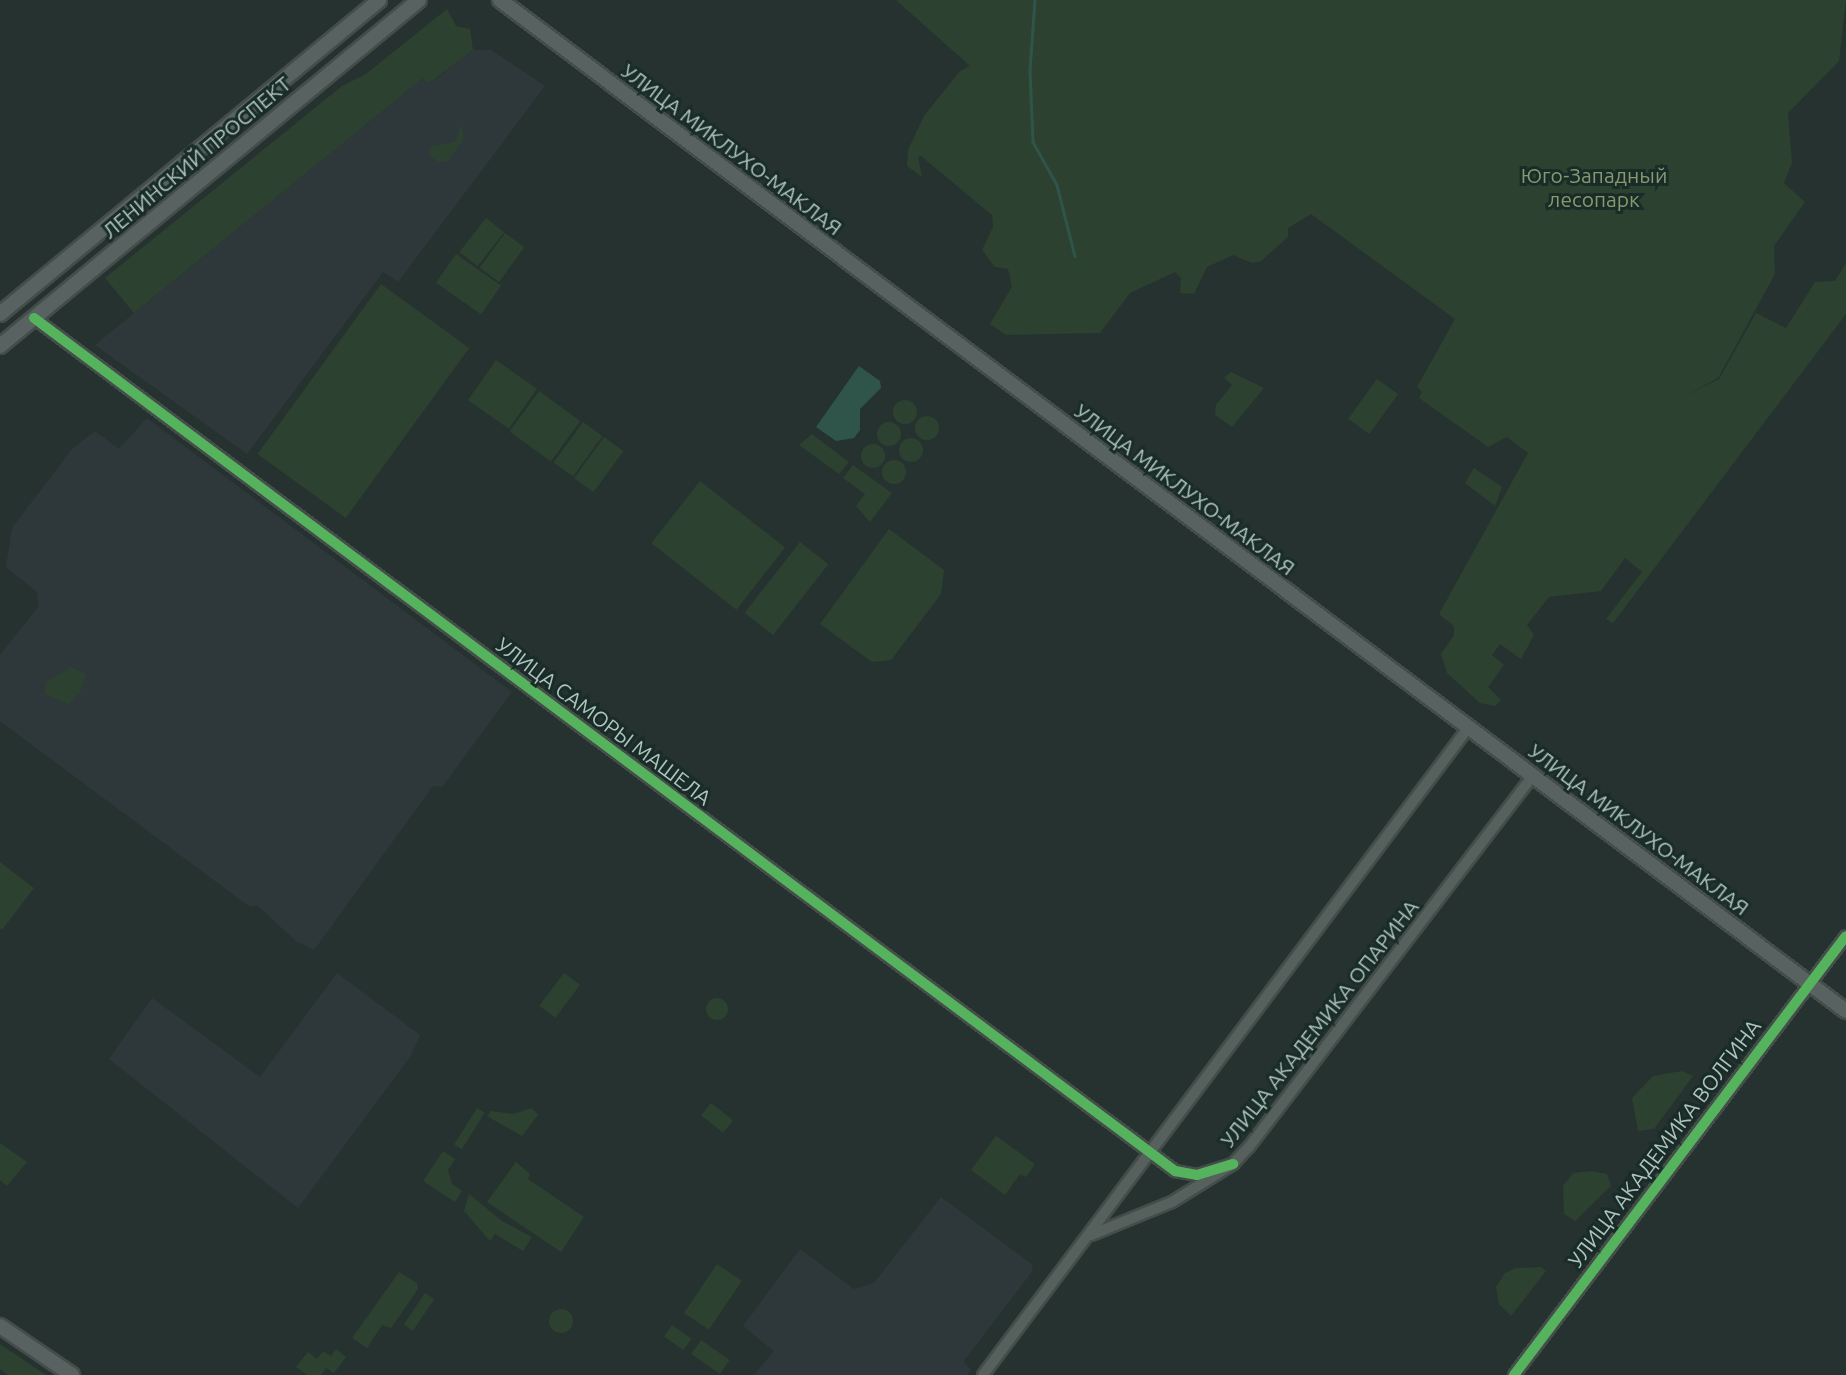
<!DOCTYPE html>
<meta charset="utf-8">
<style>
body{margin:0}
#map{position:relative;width:1846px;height:1375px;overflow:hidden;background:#26322f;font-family:Ubuntu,sans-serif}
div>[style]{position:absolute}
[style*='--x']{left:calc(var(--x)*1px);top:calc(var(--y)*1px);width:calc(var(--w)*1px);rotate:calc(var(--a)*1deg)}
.medical>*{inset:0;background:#2e383b}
.green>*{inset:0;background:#2d4130;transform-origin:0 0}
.round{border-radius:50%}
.water>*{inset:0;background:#2f554b}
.stream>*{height:2.5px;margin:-1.25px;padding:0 1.25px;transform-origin:1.25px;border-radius:1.25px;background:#2f554b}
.roads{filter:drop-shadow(2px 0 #444d4a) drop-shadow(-2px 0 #444d4a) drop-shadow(0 2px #444d4a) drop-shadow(0 -2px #444d4a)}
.minor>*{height:10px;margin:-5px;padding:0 5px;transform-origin:5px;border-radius:5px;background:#56615e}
.major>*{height:14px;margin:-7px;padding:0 7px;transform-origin:7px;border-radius:7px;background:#586260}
.cycleway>*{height:10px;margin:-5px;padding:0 5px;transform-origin:5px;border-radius:5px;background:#56b35d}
span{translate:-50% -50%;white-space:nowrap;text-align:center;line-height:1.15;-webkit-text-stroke:6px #1a2c28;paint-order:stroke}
.street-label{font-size:21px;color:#afc4c0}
.park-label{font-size:21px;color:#88996f}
</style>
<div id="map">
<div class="medical">
<i style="clip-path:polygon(473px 50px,491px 50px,545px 86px,398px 282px,383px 272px,247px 454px,95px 345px,424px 77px,429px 84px)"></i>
<i style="clip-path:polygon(147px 418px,512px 692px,442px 787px,433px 786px,314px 950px,297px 942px,257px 905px,250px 907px,0 721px,0 655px,39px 606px,37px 592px,6px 567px,12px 528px,72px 449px,95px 431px,119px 449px)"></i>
<i style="clip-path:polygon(337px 973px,420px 1035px,410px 1057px,298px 1208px,109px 1059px,152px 998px,260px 1077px)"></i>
<i style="clip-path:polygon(941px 1197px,1033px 1265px,1031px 1273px,963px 1362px,971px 1369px,967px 1375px,754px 1375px,774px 1351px,743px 1326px,800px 1249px,854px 1289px,874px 1283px)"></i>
</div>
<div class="green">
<i style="clip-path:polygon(896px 0,1846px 0,1839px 61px,1788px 113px,1792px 163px,1784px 183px,1805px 202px,1774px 246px,1775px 274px,1718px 378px,1685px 396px,1719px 379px,1756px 313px,1786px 328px,1815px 282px,1835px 281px,1846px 263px,1846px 314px,1613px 623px,1606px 619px,1642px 572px,1625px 558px,1601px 591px,1549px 597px,1527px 625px,1534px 635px,1521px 659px,1500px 644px,1492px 655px,1504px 665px,1488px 687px,1501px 700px,1495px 706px,1480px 703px,1447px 673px,1441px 654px,1454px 635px,1454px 626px,1439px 614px,1528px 453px,1507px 437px,1488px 447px,1419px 398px,1422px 392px,1417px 387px,1455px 319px,1311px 214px,1288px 228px,1288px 237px,1261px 261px,1252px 263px,1233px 255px,1207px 267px,1194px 294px,1180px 293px,1181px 278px,1175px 272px,1130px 293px,1100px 333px,1006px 335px,990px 324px,1012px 287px,1008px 269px,995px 267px,982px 250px,993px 227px,992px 215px,921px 156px,918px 157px,922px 177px,907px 166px,908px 150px,924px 116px,960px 71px,970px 66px)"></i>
<i style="clip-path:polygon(447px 9px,456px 26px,470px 29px,473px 50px,428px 84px,423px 78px,134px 313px,105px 278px,342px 86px,366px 74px)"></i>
<i style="clip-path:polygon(460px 127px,463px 127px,463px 140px,448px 161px,439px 163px,428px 154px,432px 146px,455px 142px)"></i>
<i style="left:486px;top:218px;width:23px;height:43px;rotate:38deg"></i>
<i style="left:505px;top:233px;width:24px;height:43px;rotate:36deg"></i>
<i style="left:456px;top:254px;width:55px;height:35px;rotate:35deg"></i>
<i style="left:381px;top:284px;width:109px;height:210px;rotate:36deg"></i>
<i style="left:496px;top:360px;width:50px;height:49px;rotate:35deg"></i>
<i style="clip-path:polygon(1231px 372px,1264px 388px,1232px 427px,1215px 415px,1216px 405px,1232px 385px,1224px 378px)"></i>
<i style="left:1377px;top:379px;width:26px;height:49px;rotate:36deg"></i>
<i style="left:539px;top:391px;width:51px;height:50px;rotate:36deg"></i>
<i class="round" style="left:893px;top:400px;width:24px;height:24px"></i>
<i class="round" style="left:915px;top:416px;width:24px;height:24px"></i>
<i style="left:583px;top:422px;width:24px;height:50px;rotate:36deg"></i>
<i class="round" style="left:877px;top:422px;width:24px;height:24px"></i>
<i style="clip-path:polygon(812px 434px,849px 462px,839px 474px,799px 445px)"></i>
<i style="left:604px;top:437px;width:24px;height:51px;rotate:36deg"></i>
<i class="round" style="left:899px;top:438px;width:24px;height:24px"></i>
<i class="round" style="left:861px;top:444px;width:24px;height:24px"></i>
<i class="round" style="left:882px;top:460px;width:24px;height:24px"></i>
<i style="clip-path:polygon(853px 465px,892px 493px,870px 522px,856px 506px,865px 494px,843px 478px)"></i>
<i style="clip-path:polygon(1474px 468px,1502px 487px,1495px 506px,1465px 483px)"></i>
<i style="left:700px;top:481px;width:108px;height:79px;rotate:38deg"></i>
<i style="clip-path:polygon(889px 529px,944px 570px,941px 594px,891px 660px,872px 662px,820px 624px)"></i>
<i style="left:800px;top:542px;width:36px;height:90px;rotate:38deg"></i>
<i style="clip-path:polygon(71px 667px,86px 674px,80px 693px,68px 704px,45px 694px,46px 682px)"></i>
<i style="clip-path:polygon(0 862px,34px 888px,2px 930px,0 928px)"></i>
<i style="left:564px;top:973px;width:20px;height:41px;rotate:37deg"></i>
<i class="round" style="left:706px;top:998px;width:22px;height:22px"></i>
<i style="clip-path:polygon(1682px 1071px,1693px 1076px,1654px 1129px,1638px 1131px,1632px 1098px,1653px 1076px)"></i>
<i style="left:711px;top:1103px;width:28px;height:16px;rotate:38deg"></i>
<i style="left:477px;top:1108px;width:9px;height:43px;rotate:32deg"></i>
<i style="clip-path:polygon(532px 1108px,538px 1115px,522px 1136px,487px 1116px,491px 1111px,513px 1114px)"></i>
<i style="clip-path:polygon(996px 1136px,1035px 1164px,1026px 1177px,1020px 1174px,1005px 1195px,971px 1170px)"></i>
<i style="clip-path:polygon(0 1143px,27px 1162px,7px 1186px,0 1180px)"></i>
<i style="clip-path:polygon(443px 1151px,455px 1159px,448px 1170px,452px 1184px,462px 1191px,455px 1202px,423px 1181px)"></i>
<i style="clip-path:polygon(516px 1162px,530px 1174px,528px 1179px,584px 1217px,561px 1252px,487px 1202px)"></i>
<i style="clip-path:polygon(1591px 1171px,1607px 1174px,1611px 1186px,1575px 1221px,1564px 1214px,1563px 1186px,1573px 1173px)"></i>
<i style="clip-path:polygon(469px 1194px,502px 1221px,532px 1237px,523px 1251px,495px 1234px,490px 1241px,464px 1211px)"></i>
<i style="left:717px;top:1264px;width:30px;height:59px;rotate:34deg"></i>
<i style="clip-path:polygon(1516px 1268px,1541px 1267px,1546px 1271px,1511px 1316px,1499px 1304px,1496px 1287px,1505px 1273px)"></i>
<i style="clip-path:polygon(399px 1272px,417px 1283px,418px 1289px,391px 1328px,382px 1325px,367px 1348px,352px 1338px)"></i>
<i style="left:425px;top:1293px;width:11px;height:38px;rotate:34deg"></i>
<i class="round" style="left:549px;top:1309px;width:24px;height:24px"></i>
<i style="left:672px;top:1325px;width:24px;height:14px;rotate:35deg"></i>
<i style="left:701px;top:1340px;width:35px;height:17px;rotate:35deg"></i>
<i style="clip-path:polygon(0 1344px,46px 1375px,8px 1375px,0 1369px)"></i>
<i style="clip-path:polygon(336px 1349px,346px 1357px,334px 1373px,326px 1368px,321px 1375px,307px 1375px,296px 1367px,308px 1352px,317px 1359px,323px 1351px,331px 1356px)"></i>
</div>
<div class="water">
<i style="clip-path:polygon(859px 366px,880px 381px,881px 388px,860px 409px,860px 430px,854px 438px,836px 441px,816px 427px)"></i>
</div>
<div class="stream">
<i style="--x:1035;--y:0;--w:70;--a:94.1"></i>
<i style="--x:1030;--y:70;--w:72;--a:87.6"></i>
<i style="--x:1033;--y:142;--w:49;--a:60.8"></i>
<i style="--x:1057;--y:185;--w:73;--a:75.8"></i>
</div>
<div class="roads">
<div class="minor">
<i style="--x:34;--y:318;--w:1425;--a:36.78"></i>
<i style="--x:1175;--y:1171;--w:22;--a:10"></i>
<i style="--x:1197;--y:1175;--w:38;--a:-17"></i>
<i style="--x:1091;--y:1235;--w:87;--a:-22.2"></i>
<i style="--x:1172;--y:1202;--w:72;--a:-31.9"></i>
<i style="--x:1233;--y:1164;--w:23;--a:-47"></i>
<i style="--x:1249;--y:1147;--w:467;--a:-52.6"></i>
<i style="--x:983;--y:1375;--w:809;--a:-53.14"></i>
<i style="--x:1514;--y:1375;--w:550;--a:-52.9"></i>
</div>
<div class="major">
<i style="--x:500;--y:0;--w:1683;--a:36.91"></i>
<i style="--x:0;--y:314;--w:492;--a:-39.6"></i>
<i style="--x:0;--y:346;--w:543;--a:-39.55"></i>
<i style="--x:0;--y:1326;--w:87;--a:34.2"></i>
</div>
</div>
<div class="cycleway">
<i style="--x:34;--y:318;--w:1425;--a:36.78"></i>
<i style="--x:1175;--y:1171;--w:22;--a:10"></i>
<i style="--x:1197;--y:1175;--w:38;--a:-17"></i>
<i style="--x:1514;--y:1375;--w:550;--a:-52.9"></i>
</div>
<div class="street-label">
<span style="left:732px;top:149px;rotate:37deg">УЛИЦА МИКЛУХО-МАКЛАЯ</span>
<span style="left:196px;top:157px;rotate:-40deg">ЛЕНИНСКИЙ ПРОСПЕКТ</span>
<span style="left:1185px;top:489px;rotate:37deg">УЛИЦА МИКЛУХО-МАКЛАЯ</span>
<span style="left:604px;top:721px;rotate:37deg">УЛИЦА САМОРЫ МАШЕЛА</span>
<span style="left:1639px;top:829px;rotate:37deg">УЛИЦА МИКЛУХО-МАКЛАЯ</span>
<span style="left:1319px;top:1023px;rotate:-52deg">УЛИЦА АКАДЕМИКА ОПАРИНА</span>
<span style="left:1664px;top:1143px;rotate:-53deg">УЛИЦА АКАДЕМИКА ВОЛГИНА</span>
</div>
<div class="park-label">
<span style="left:1594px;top:187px">Юго-Западный<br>лесопарк</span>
</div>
</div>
